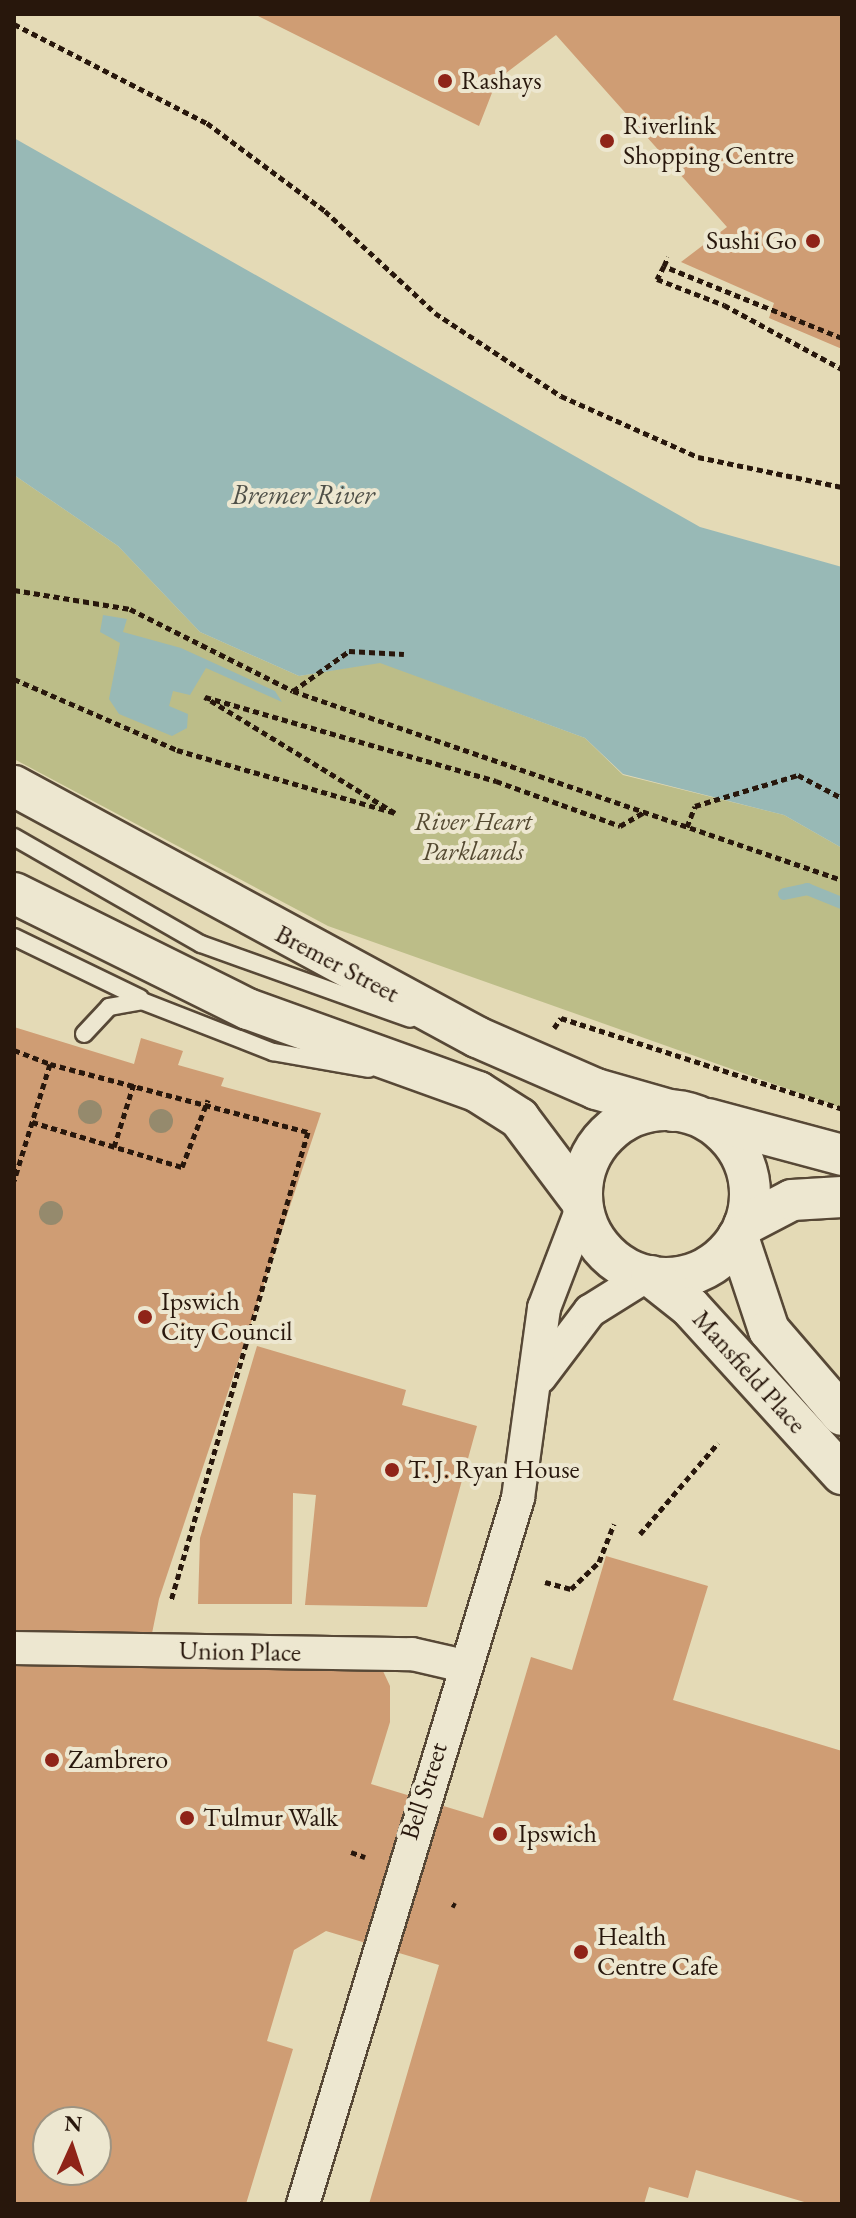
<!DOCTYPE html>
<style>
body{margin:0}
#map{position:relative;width:856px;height:2218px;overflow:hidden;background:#e4dab6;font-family:"EB Garamond",serif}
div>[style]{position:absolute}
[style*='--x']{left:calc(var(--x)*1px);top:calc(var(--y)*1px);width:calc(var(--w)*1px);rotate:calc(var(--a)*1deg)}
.green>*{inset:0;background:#bcbd88}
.water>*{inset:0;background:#98b9b6}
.stream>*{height:12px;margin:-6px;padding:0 6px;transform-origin:6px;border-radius:6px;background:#98b9b6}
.building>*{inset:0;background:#cf9d74}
.path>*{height:5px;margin-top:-2.5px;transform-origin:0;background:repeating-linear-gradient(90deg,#28170c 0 6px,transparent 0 10px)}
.roads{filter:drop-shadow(2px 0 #574836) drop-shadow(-2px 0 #574836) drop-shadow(0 2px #574836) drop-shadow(0 -2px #574836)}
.service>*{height:16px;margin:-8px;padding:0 8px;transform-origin:8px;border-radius:8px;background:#ede7d0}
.minor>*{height:32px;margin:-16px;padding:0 16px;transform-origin:16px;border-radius:16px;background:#ede7d0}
.tertiary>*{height:40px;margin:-20px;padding:0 20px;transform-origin:20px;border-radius:20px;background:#ede7d0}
.tertiary>.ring{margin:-20px;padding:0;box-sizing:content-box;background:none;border:40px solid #ede7d0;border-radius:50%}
.trees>*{width:24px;height:24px;margin:-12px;border-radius:50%;background:#958a6d}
.dots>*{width:22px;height:22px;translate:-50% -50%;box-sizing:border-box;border:4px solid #ede7d0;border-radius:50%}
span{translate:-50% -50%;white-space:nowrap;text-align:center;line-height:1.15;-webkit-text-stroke:8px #ede7d0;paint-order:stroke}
.poi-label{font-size:26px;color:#28170c}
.left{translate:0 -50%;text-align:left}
.right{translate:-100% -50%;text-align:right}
.park-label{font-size:26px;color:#544931;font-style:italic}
.street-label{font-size:26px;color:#28170c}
.water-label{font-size:28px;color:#4f5048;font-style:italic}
.frame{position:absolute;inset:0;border:16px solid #28170c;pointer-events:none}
.north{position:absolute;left:32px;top:2106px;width:80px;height:80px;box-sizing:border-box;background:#ede7d0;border:2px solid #9e9482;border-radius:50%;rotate:3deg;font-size:22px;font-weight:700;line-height:32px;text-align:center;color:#28170c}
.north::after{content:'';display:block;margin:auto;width:28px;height:36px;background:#8f2418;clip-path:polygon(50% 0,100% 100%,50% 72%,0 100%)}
</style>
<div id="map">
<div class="green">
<i style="clip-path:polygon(14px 475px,118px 546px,200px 632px,299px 676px,380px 662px,585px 738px,623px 775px,784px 815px,842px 848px,842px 1108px,328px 926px,14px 759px)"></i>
</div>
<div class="water">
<i style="clip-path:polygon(14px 138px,700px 527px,842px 567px,842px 848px,784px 815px,623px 774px,585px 738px,380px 663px,299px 676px,200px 632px,118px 546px,14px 475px)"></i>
<i style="clip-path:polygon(103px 615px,127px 619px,123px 632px,181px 648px,275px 691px,282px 702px,206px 668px,190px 695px,173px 691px,169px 706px,188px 714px,187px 728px,172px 736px,119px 714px,109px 699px,120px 643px,100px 632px)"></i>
</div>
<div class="stream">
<i style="--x:784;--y:894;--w:24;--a:-12"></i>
<i style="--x:807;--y:889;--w:38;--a:22"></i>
</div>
<div class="building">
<i style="clip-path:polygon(254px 14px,842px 14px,842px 349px,769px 318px,774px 303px,681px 262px,727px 227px,556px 35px,497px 80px,479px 126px)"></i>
<i style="clip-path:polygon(evenodd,14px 1027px,134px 1064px,141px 1038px,183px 1051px,178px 1065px,224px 1078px,221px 1086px,321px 1113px,159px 1599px,148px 1653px,376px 1656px,390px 1686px,390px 1722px,371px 1784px,483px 1818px,531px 1657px,572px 1670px,606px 1556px,708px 1586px,673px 1700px,842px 1751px,842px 2204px,811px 2204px,696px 2170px,688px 2198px,649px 2187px,644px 2204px,369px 2204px,439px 1965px,326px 1931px,294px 1950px,267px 2041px,293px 2049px,246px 2204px,14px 2204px,14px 1027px,48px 2122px,96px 2122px,96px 2170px,48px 2170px,48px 2122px)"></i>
<i style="clip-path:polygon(257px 1346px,406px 1390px,402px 1405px,477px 1426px,427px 1607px,305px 1605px,316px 1495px,293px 1493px,292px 1604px,198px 1604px,200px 1538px)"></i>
</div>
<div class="path">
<i style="--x:14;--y:24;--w:217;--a:27.2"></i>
<i style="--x:207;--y:123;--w:147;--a:36.7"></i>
<i style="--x:325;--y:211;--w:150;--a:42.8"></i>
<i style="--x:435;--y:313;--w:151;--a:33.4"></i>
<i style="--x:561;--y:396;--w:150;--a:24"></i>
<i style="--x:698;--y:457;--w:147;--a:11.8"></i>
<i style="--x:664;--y:266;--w:10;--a:-66"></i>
<i style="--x:842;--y:338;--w:192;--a:-158"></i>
<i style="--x:664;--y:266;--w:15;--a:118"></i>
<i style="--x:657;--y:279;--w:72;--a:21.2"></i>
<i style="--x:724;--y:305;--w:134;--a:28.5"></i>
<i style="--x:14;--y:590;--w:118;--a:9.3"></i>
<i style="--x:130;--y:609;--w:182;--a:26.7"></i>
<i style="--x:293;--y:691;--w:581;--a:19"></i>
<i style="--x:14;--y:679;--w:178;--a:23.5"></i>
<i style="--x:177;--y:750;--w:227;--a:16.1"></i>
<i style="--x:395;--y:813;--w:223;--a:-148.6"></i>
<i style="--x:205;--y:697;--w:303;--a:16.1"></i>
<i style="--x:496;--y:781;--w:132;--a:19.9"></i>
<i style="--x:620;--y:826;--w:28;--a:-30"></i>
<i style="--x:293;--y:691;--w:69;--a:-35.5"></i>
<i style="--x:349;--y:651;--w:55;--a:3.1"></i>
<i style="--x:687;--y:827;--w:22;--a:-69"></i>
<i style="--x:695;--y:806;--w:108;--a:-16.8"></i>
<i style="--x:798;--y:775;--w:50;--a:27.6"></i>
<i style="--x:554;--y:1028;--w:12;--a:-55"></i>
<i style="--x:561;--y:1018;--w:295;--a:17.9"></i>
<i style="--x:14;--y:1050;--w:39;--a:21"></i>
<i style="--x:50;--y:1064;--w:122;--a:107.1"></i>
<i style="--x:50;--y:1064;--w:267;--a:14.8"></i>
<i style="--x:308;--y:1132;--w:487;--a:106.3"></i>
<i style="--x:32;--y:1122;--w:157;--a:16.7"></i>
<i style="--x:182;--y:1167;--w:72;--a:-68.8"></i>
<i style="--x:114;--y:1147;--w:67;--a:-72.6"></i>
<i style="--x:640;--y:1534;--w:120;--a:-49.4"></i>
<i style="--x:545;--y:1582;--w:27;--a:15"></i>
<i style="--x:571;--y:1589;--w:39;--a:-44"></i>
<i style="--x:599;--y:1562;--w:41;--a:-68.5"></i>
<i style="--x:351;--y:1852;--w:15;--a:20"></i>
<i style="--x:452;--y:1904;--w:4;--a:27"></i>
</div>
<div class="roads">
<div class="service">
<i style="--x:14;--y:837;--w:215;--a:29.8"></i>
<i style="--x:201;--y:944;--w:222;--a:19.7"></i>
<i style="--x:14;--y:937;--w:140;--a:25.8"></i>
<i style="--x:84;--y:1034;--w:37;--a:-47"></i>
<i style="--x:109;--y:1007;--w:34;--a:-10"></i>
<i style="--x:142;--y:1001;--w:141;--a:21.3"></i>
<i style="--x:273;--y:1052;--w:97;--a:10"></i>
</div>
<div class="minor">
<i style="--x:540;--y:1377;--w:83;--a:-52.9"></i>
<i style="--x:590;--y:1311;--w:66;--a:-32"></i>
<i style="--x:14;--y:1648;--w:398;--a:0.9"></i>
<i style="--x:412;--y:1654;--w:53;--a:13"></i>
<i style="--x:303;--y:2204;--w:738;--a:-73.06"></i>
<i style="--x:518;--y:1498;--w:192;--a:-82.2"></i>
<i style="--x:544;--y:1308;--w:109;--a:-69.1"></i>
</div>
<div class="tertiary">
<i style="--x:14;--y:786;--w:527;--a:28.46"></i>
<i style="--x:477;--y:1037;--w:130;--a:23.6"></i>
<i style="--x:596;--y:1089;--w:80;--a:15.9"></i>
<i style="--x:14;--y:893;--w:261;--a:26.4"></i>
<i style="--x:248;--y:1009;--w:245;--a:19.8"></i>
<i style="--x:478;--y:1092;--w:49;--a:32.4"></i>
<i style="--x:519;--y:1118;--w:105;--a:53.1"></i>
<i class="ring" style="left:582px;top:1110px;width:128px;height:128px"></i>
<i style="--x:708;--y:1119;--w:139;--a:15"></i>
<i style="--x:744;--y:1225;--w:54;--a:-27.5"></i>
<i style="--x:792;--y:1200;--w:50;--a:-3.4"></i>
<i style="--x:738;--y:1237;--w:98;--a:71.6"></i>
<i style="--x:769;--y:1330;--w:112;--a:49.3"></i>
<i style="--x:651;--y:1276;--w:50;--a:38.5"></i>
<i style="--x:690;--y:1307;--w:226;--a:47.7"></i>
</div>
</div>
<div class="trees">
<i style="left:90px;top:1112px"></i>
<i style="left:161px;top:1121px"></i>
<i style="left:51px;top:1213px"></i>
</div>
<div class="dots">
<i style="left:445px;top:81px;background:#8f2418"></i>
<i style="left:607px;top:141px;background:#8f2418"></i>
<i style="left:813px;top:241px;background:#8f2418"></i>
<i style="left:145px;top:1317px;background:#8f2418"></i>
<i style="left:392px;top:1470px;background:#8f2418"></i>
<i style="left:52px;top:1760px;background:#8f2418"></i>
<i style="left:187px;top:1818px;background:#8f2418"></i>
<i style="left:500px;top:1834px;background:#8f2418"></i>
<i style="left:581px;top:1952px;background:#8f2418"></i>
</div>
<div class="poi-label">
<span class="left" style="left:461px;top:81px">Rashays</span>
<span class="left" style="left:623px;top:141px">Riverlink<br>Shopping Centre</span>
<span class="right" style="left:797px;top:241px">Sushi Go</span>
<span class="left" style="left:161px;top:1317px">Ipswich<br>City Council</span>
<span class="left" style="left:408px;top:1470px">T. J. Ryan House</span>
<span class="left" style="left:68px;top:1760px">Zambrero</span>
<span class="left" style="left:203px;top:1818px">Tulmur Walk</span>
<span class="left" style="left:518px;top:1834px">Ipswich</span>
<span class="left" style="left:597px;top:1952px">Health<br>Centre Cafe</span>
</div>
<div class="park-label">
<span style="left:473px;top:837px">River Heart<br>Parklands</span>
</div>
<div class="street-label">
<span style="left:337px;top:964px;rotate:28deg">Bremer Street</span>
<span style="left:749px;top:1372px;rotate:48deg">Mansfield Place</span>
<span style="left:240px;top:1652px;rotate:1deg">Union Place</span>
<span style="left:424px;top:1791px;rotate:-72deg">Bell Street</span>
</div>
<div class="water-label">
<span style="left:303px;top:494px">Bremer River</span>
</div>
<div class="frame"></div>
<div class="north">N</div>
</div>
